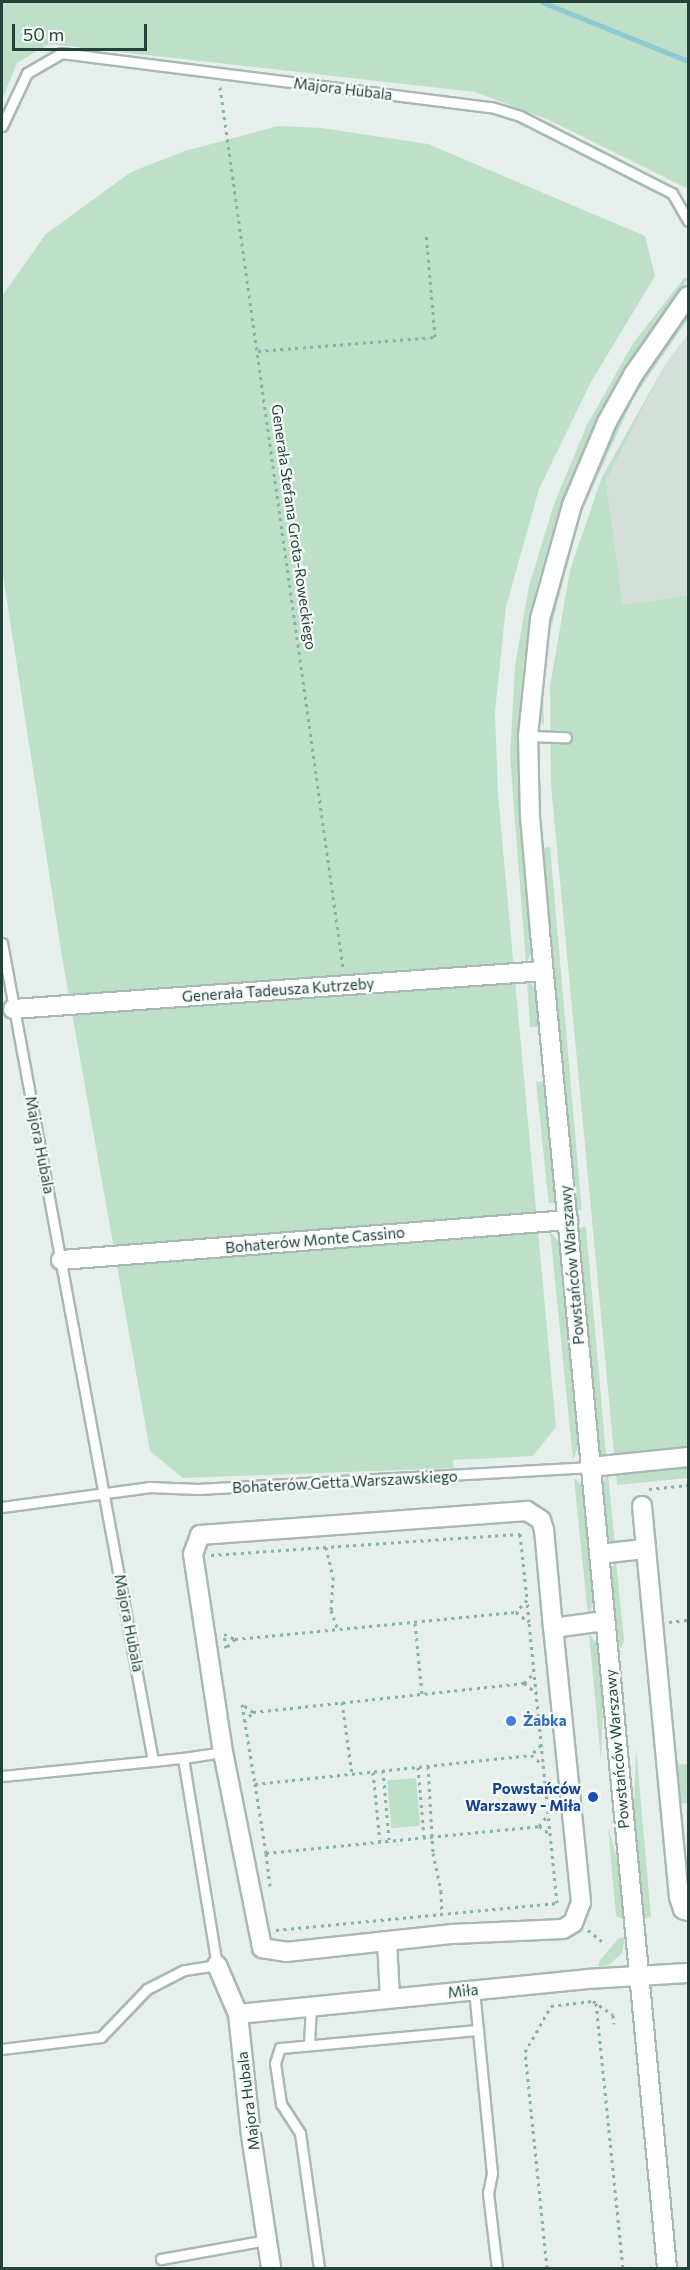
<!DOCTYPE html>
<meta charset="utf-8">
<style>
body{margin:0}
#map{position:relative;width:690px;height:2270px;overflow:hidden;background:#e6efeb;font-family:Commissioner,sans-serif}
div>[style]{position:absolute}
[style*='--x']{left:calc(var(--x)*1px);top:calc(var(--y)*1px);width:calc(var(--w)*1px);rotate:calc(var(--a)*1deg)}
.built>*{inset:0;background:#d4dfda}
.green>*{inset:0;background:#bfe0c8;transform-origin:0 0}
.stream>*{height:5px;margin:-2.5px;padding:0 2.5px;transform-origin:2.5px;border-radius:2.5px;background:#8ec9d4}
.path>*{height:3px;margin-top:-1.5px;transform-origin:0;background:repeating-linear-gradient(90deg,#86b3a5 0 3px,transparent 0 7.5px)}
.roads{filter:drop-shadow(2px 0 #a8b8b2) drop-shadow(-2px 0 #a8b8b2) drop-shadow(0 2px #a8b8b2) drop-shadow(0 -2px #a8b8b2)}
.lane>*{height:9px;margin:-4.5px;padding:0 4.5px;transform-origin:4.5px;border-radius:4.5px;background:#fff}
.street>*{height:18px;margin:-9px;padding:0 9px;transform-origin:9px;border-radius:9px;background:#fff}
.dots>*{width:16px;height:16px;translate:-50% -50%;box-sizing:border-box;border:3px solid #f7fbf9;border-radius:50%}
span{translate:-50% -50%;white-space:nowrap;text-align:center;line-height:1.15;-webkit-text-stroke:4.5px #f7fbf9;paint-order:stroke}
.street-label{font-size:15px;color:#24423a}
.shop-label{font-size:15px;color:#366cbe;font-weight:700}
.left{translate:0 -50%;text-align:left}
.transit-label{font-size:15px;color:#164399;font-weight:700}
.right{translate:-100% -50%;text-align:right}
.frame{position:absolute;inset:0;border:3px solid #24423a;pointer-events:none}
.scale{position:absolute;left:12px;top:24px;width:135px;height:27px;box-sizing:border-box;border:3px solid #24423a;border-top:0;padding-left:8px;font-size:18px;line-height:21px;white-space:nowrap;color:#24423a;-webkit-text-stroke:4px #f7fbf9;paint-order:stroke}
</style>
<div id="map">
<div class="built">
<i style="clip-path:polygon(688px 334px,688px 595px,623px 605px,606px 481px,666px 363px)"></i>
</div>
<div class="green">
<i style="clip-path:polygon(2px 2px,688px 2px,688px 189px,549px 120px,475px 92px,49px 44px,17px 63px,2px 100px)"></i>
<i style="clip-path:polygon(278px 126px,322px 128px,428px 144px,645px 236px,655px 276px,591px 382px,539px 489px,506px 607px,495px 711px,498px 795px,556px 1427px,533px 1456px,453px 1460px,454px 1468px,183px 1478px,150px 1451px,62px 957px,2px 569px,2px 296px,46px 234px,131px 172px,185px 151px)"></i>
<i style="clip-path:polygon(685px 277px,688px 279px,640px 345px,592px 428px,560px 506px,536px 589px,523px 668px,517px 754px,532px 952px,526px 963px,510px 756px,515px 666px,529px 586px,554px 504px,587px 425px,634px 342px)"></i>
<i style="clip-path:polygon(688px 312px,688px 319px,633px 399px,581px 513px,550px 632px,543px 690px,544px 726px,538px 716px,547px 632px,578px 513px,631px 398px)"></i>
<i style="clip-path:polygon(666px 363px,606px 481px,623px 605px,688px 595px,688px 1478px,617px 1485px,551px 785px,550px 686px,570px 570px,602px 477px)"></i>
<i style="left:550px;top:847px;width:364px;height:8px;rotate:85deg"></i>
<i style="clip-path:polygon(527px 980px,536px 988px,539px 1027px,530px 1027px)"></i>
<i style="left:544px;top:1081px;width:122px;height:8px;rotate:84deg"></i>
<i style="left:586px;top:1227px;width:231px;height:14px;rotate:85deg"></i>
<i style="clip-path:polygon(550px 1231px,559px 1243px,578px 1447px,573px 1460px)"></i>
<i style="clip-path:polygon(608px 1474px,615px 1545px,607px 1538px,601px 1486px)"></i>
<i style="clip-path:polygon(574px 1478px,583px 1486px,594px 1601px,588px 1615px)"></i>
<i style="clip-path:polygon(616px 1561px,624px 1641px,620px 1649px,610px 1571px)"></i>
<i style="clip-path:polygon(589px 1633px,599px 1648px,603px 1699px,601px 1761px)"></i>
<i style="clip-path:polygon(636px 1748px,651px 1917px,644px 1918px,634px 1810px)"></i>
<i style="clip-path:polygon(688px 1764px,688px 1803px,679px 1804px,675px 1765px)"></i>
<i style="left:416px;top:1778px;width:48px;height:29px;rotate:85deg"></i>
<i style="clip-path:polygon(608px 1827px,619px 1866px,624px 1920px,616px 1916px)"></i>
<i style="clip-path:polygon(625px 1937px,622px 1953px,610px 1964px,598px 1968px,600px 1960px,619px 1938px)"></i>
</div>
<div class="stream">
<i style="--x:542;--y:2;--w:157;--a:22"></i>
</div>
<div class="path">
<i style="--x:220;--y:87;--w:890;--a:82.05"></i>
<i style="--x:258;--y:351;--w:178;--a:-4.5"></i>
<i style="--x:435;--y:337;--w:104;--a:-94.9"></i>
<i style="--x:649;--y:1489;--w:39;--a:-6"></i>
<i style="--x:326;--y:1547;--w:31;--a:77"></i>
<i style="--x:333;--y:1577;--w:33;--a:93"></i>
<i style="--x:331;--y:1610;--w:21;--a:71"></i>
<i style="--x:211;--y:1555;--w:310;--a:-3.9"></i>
<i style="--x:520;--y:1534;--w:66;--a:83.9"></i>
<i style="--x:669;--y:1622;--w:19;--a:-6"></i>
<i style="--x:415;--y:1623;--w:71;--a:84.4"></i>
<i style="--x:224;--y:1634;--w:12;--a:24"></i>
<i style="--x:235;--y:1639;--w:13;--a:135"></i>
<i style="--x:226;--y:1648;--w:14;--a:-98"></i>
<i style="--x:235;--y:1639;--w:282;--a:-5.5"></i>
<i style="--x:516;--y:1612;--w:16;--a:38"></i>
<i style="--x:529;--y:1622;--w:22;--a:-95"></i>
<i style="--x:527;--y:1600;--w:16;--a:133"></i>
<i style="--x:524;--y:1683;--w:13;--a:-45"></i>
<i style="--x:342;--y:1702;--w:73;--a:82.1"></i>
<i style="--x:253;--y:1712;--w:273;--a:-6.1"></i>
<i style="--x:524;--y:1683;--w:14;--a:39"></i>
<i style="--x:244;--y:1722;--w:13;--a:-48"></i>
<i style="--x:253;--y:1712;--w:14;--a:-144"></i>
<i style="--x:242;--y:1704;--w:81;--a:80.8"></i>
<i style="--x:541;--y:1745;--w:14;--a:135"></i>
<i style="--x:531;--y:1755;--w:14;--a:39"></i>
<i style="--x:428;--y:1766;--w:87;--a:86.7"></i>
<i style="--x:433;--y:1853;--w:39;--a:78"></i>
<i style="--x:441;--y:1891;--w:23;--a:88"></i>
<i style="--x:418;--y:1767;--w:70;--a:85.1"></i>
<i style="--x:383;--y:1770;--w:70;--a:85.1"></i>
<i style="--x:373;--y:1772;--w:70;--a:84.3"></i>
<i style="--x:539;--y:1826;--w:13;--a:-51"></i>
<i style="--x:266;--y:1853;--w:70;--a:-99.1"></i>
<i style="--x:255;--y:1784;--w:278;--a:-6"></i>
<i style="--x:270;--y:1886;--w:33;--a:-97"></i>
<i style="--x:266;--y:1853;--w:274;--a:-5.6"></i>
<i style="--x:539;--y:1826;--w:14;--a:36"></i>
<i style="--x:276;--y:1930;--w:282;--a:-5.5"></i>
<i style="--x:557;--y:1903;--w:282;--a:-95.7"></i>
<i style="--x:588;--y:1930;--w:22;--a:39"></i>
<i style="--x:596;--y:2003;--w:266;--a:84.2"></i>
<i style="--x:547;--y:2268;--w:217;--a:-95.8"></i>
<i style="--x:525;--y:2052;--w:53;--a:-60.5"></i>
<i style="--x:551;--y:2006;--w:42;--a:-6.8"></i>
<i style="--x:593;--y:2001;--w:24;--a:35"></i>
<i style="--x:613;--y:2015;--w:9;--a:84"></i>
</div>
<div class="roads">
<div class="lane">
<i style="--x:2;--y:126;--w:59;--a:-64.7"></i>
<i style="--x:27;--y:73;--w:39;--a:-30"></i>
<i style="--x:61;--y:53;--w:433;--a:7.2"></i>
<i style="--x:491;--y:107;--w:30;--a:17"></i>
<i style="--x:520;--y:116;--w:170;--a:26.9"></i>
<i style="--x:672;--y:193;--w:32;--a:60"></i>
<i style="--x:528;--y:736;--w:38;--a:2"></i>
<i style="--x:2;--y:943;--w:832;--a:79.54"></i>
<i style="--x:153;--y:1761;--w:30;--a:-6"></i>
<i style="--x:183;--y:1758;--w:210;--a:80.7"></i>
<i style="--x:217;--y:1965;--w:33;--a:171"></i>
<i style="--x:184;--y:1970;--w:42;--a:152.8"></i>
<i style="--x:147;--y:1989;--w:66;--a:133.8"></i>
<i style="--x:101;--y:2037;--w:100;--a:173.1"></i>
<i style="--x:2;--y:1507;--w:148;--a:-7.7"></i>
<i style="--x:149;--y:1487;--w:49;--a:2.3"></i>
<i style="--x:198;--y:1489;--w:394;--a:-3.2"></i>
<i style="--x:183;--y:1758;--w:40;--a:-8.5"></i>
<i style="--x:2;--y:1776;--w:152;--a:-5.7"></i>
<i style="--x:474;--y:1990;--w:184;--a:84.4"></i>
<i style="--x:492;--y:2173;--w:20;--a:101"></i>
<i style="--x:488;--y:2193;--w:76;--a:83.2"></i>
<i style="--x:309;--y:2044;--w:38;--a:-87"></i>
<i style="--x:161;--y:2259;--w:108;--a:-10.2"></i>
<i style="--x:319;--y:2268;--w:136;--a:-98"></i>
<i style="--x:300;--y:2133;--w:35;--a:-123"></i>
<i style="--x:281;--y:2104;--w:41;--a:-98.3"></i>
<i style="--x:275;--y:2063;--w:16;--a:-72"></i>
<i style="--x:280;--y:2048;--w:199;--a:-5.2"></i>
</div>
<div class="street">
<i style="--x:13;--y:1009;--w:532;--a:-4.09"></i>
<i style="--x:61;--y:1260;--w:509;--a:-4.51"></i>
<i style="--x:591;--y:1467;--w:98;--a:-5.9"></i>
<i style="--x:642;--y:1506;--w:393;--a:84.6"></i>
<i style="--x:679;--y:1897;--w:13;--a:72"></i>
<i style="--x:683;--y:1909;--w:5;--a:22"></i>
<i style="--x:599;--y:1554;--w:46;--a:-6.2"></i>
<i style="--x:553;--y:1628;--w:98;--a:-95.2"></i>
<i style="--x:544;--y:1530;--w:10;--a:-107"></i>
<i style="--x:541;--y:1520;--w:17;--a:-147"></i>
<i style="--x:527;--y:1511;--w:328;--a:175.8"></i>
<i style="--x:200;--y:1535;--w:20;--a:110"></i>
<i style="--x:193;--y:1554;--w:200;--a:81.4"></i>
<i style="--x:223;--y:1752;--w:200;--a:78.7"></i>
<i style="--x:262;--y:1948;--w:24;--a:9"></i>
<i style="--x:286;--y:1952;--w:168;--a:-6.2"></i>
<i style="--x:453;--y:1934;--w:110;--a:-2.6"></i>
<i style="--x:563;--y:1929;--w:12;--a:-31"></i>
<i style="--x:573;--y:1923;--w:22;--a:-69"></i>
<i style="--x:581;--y:1902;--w:275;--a:-95.8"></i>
<i style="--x:553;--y:1628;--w:52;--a:-7.7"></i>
<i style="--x:387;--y:1941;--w:57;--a:87"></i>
<i style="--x:217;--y:1965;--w:53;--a:66.8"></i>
<i style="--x:238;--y:2014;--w:122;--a:83.9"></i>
<i style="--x:251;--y:2135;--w:134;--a:81.4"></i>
<i style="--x:238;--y:2014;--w:351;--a:-5.7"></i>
<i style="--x:587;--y:1979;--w:101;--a:-3.4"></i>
<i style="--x:667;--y:2268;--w:1343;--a:-95.43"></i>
<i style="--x:540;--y:931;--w:114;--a:-95"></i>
<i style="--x:530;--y:817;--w:81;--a:-91.4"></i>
<i style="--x:528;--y:736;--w:118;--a:-84.1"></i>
<i style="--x:540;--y:619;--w:118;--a:-74.3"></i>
<i style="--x:572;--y:505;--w:90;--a:-67.1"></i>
<i style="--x:607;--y:422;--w:54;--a:-61"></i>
<i style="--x:633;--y:375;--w:96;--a:-55.2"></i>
</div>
</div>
<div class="dots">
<i style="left:511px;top:1721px;background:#3f7fe0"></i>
<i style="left:593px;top:1797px;background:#1a4fb4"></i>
</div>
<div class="street-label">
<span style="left:343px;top:89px;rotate:7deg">Majora Hubala</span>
<span style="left:294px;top:527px;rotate:82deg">Generała Stefana Grota-Roweckiego</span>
<span style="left:278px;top:990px;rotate:-4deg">Generała Tadeusza Kutrzeby</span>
<span style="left:40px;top:1145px;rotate:79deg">Majora Hubala</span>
<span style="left:315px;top:1240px;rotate:-5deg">Bohaterów Monte Cassino</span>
<span style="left:572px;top:1265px;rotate:-95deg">Powstańców Warszawy</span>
<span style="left:345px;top:1482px;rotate:-3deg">Bohaterów Getta Warszawskiego</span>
<span style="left:129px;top:1623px;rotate:79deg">Majora Hubala</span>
<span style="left:617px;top:1749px;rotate:-95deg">Powstańców Warszawy</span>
<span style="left:463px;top:1991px;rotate:-6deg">Miła</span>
<span style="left:248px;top:2101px;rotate:-97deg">Majora Hubala</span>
</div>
<div class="shop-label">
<span class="left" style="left:523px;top:1721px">Żabka</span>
</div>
<div class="transit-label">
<span class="right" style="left:581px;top:1797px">Powstańców<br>Warszawy - Miła</span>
</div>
<div class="frame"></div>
<div class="scale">50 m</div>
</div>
